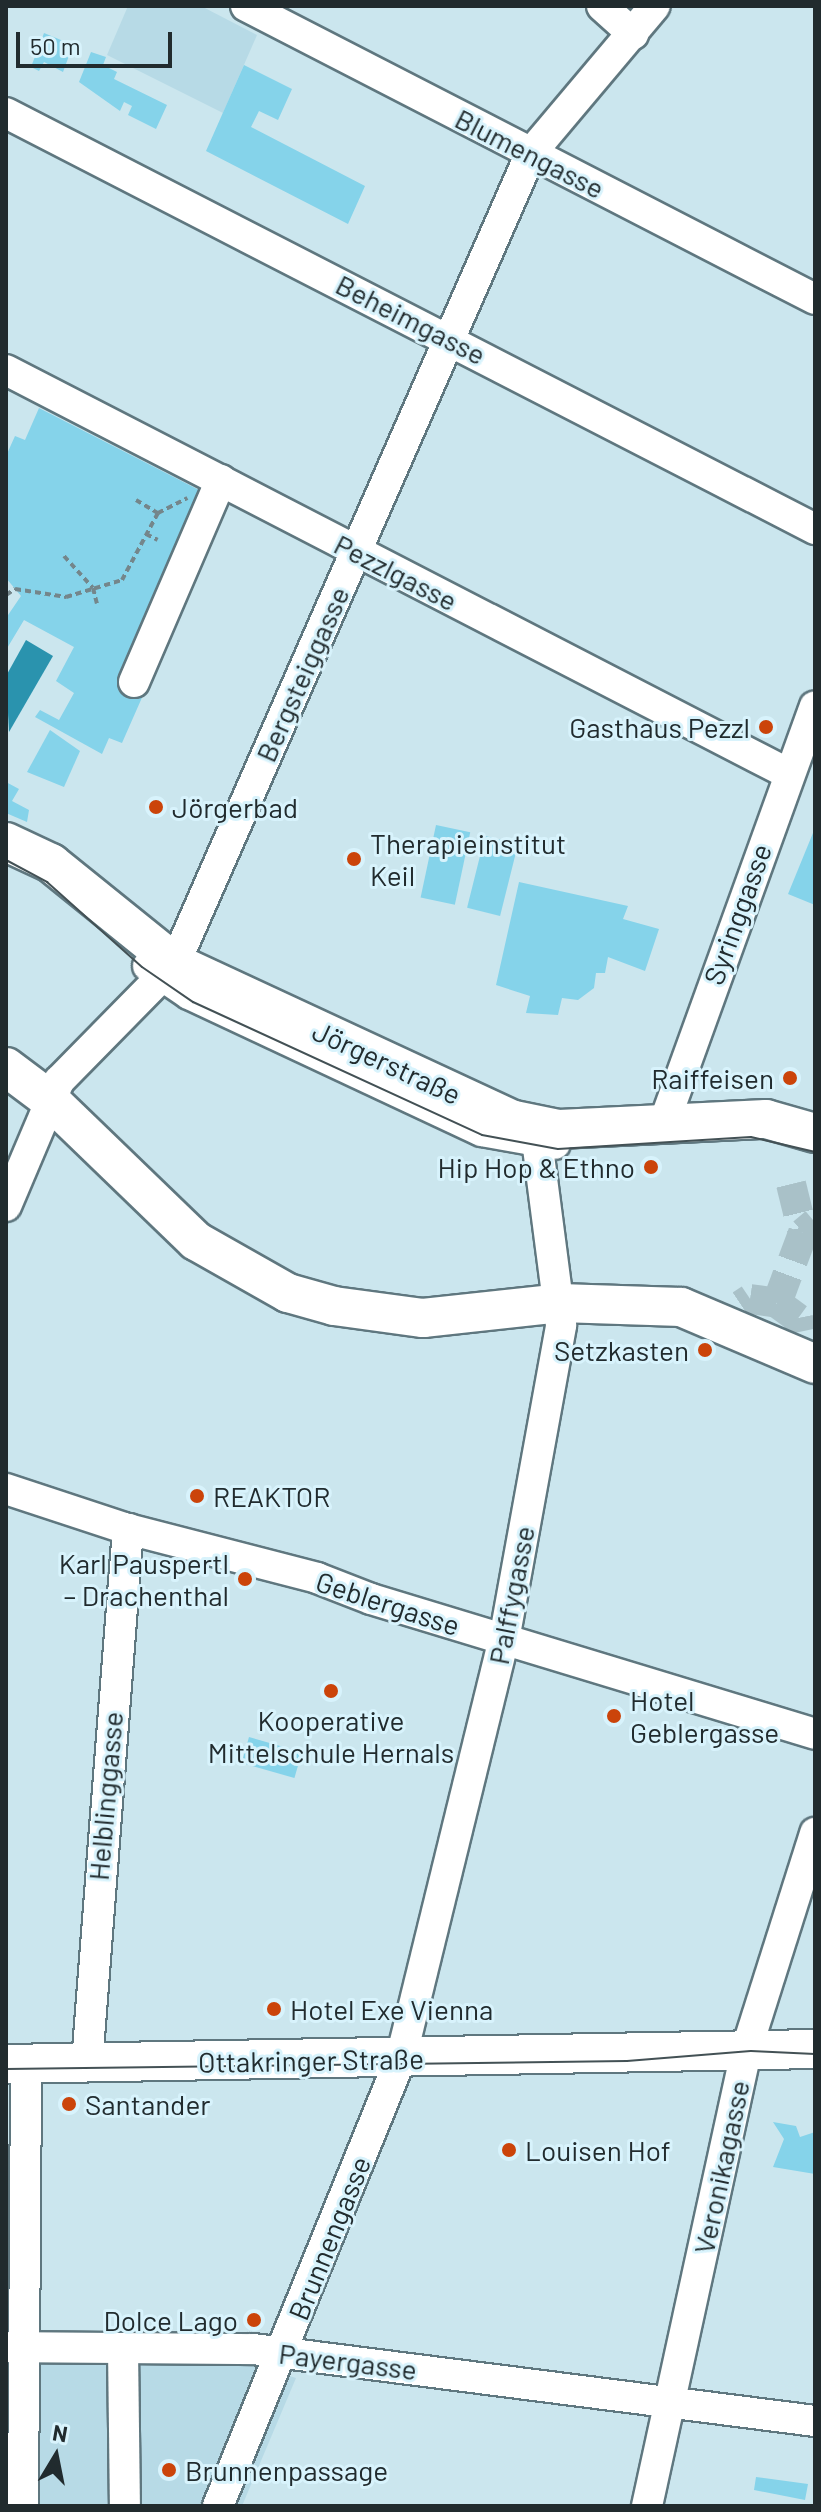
<!DOCTYPE html>
<meta charset="utf-8">
<style>
body{margin:0}
#map{position:relative;width:821px;height:2512px;overflow:hidden;background:#cbe6ee;font-family:Barlow,sans-serif}
div>[style]{position:absolute}
[style*='--x']{left:calc(var(--x)*1px);top:calc(var(--y)*1px);width:calc(var(--w)*1px);rotate:calc(var(--a)*1deg)}
.built>*{inset:0;background:#b7dae6}
.green>*{inset:0;background:#85d3ea;transform-origin:0 0}
.water>*{inset:0;background:#2a93ae}
.minor-tunnel>*{height:30px;margin-top:-15px;transform-origin:0;background:repeating-linear-gradient(90deg,#a9c1c8 0 30px,transparent 0 45px)}
.path>*{height:4px;margin-top:-2px;transform-origin:0;background:repeating-linear-gradient(90deg,#74868b 0 6px,transparent 0 10px)}
.roads{filter:drop-shadow(2px 0 #5f777f) drop-shadow(-2px 0 #5f777f) drop-shadow(0 2px #5f777f) drop-shadow(0 -2px #5f777f)}
.minor>*{height:30px;margin:-15px;padding:0 15px;transform-origin:15px;border-radius:15px;background:#fff}
.major>*{height:38px;margin:-19px;padding:0 19px;transform-origin:19px;border-radius:19px;background:#fff}
.tram>*{height:2px;margin:-1px;padding:0 1px;transform-origin:1px;border-radius:1px;background:#435155}
.dots>*{width:22px;height:22px;translate:-50% -50%;box-sizing:border-box;border:4px solid #d8f3fc;border-radius:50%}
span{translate:-50% -50%;white-space:nowrap;text-align:center;line-height:1.15;-webkit-text-stroke:6px #d8f3fc;paint-order:stroke}
.street-label{font-size:28px;color:#212b2e}
.poi-label{font-size:28px;color:#212b2e}
.right{translate:-100% -50%;text-align:right}
.left{translate:0 -50%;text-align:left}
.frame{position:absolute;inset:0;border:8px solid #212b2e;pointer-events:none}
.north{position:absolute;left:16px;top:2416px;width:80px;height:80px;-webkit-text-stroke:6px #d8f3fc;paint-order:stroke;rotate:10deg;font-size:22px;font-weight:700;line-height:32px;text-align:center;color:#212b2e}
.north::after{content:'';display:block;margin:auto;width:28px;height:36px;background:#212b2e;clip-path:polygon(50% 0,100% 100%,50% 72%,0 100%)}
.scale{position:absolute;left:16px;top:32px;width:156px;height:36px;box-sizing:border-box;border:4px solid #212b2e;border-top:0;padding-left:10px;font-size:24px;line-height:28px;white-space:nowrap;color:#212b2e;-webkit-text-stroke:6px #d8f3fc;paint-order:stroke}
</style>
<div id="map">
<div class="built">
<i style="clip-path:polygon(128px 6px,201px 6px,257px 35px,223px 113px,107px 55px)"></i>
<i style="clip-path:polygon(6px 2364px,253px 2365px,296px 2378px,242px 2506px,6px 2506px)"></i>
</div>
<div class="green">
<i style="clip-path:polygon(44px 33px,73px 45px,63px 72px,44px 62px,39px 71px,31px 67px)"></i>
<i style="clip-path:polygon(91px 52px,106px 57px,103px 65px,117px 72px,114px 79px,167px 105px,156px 129px,128px 115px,132px 106px,124px 102px,120px 111px,79px 82px)"></i>
<i style="clip-path:polygon(244px 65px,292px 89px,278px 120px,259px 111px,251px 127px,365px 186px,348px 224px,206px 151px)"></i>
<i style="clip-path:polygon(39px 408px,201px 491px,140px 625px,144px 693px,122px 743px,109px 738px,102px 754px,35px 717px,40px 710px,59px 720px,74px 693px,56px 681px,74px 647px,24px 620px,6px 650px,6px 618px,21px 596px,6px 578px,6px 456px,15px 436px,25px 440px)"></i>
<i style="clip-path:polygon(50px 730px,80px 751px,64px 787px,27px 772px)"></i>
<i style="clip-path:polygon(6px 782px,19px 789px,12px 801px,29px 810px,27px 822px,6px 813px)"></i>
<i style="left:436px;top:825px;width:35px;height:74px;rotate:12deg"></i>
<i style="clip-path:polygon(815px 828px,815px 905px,788px 894px)"></i>
<i style="left:485px;top:836px;width:34px;height:74px;rotate:14deg"></i>
<i style="clip-path:polygon(519px 882px,628px 906px,623px 919px,659px 929px,645px 971px,608px 957px,605px 973px,596px 973px,594px 988px,578px 1000px,562px 998px,558px 1015px,526px 1013px,530px 996px,496px 985px)"></i>
<i style="left:249px;top:1737px;width:55px;height:27px;rotate:16deg"></i>
<i style="clip-path:polygon(773px 2122px,796px 2126px,800px 2137px,815px 2132px,815px 2174px,773px 2167px,784px 2139px)"></i>
<i style="clip-path:polygon(756px 2477px,808px 2484px,805px 2500px,754px 2490px)"></i>
</div>
<div class="water">
<i style="clip-path:polygon(26px 640px,53px 656px,9px 732px,6px 676px)"></i>
</div>
<div class="minor-tunnel">
<i style="--x:791;--y:1184;--w:50;--a:76.2"></i>
<i style="--x:803;--y:1233;--w:16;--a:-40"></i>
<i style="--x:777;--y:1303;--w:75;--a:-69.6"></i>
<i style="--x:803;--y:1233;--w:13;--a:23"></i>
<i style="--x:741;--y:1305;--w:11;--a:-34"></i>
<i style="--x:750;--y:1299;--w:27;--a:8"></i>
<i style="--x:777;--y:1303;--w:26;--a:36"></i>
<i style="--x:798;--y:1318;--w:14;--a:78"></i>
</div>
<div class="path">
<i style="--x:136;--y:500;--w:26;--a:31"></i>
<i style="--x:146;--y:534;--w:13;--a:27"></i>
<i style="--x:64;--y:556;--w:43;--a:47.8"></i>
<i style="--x:93;--y:588;--w:16;--a:76"></i>
<i style="--x:6;--y:595;--w:11;--a:-34"></i>
<i style="--x:15;--y:589;--w:52;--a:8.9"></i>
<i style="--x:66;--y:597;--w:59;--a:-16.9"></i>
<i style="--x:122;--y:580;--w:76;--a:-61.8"></i>
<i style="--x:158;--y:513;--w:33;--a:-27"></i>
</div>
<div class="roads">
<div class="minor">
<i style="--x:246;--y:6;--w:640;--a:27.25"></i>
<i style="--x:602;--y:6;--w:42;--a:42.1"></i>
<i style="--x:6;--y:113;--w:910;--a:27.21"></i>
<i style="--x:6;--y:370;--w:879;--a:27.29"></i>
<i style="--x:134;--y:682;--w:220;--a:-66.7"></i>
<i style="--x:148;--y:966;--w:50;--a:34.3"></i>
<i style="--x:189;--y:994;--w:323;--a:25.1"></i>
<i style="--x:482;--y:1131;--w:74;--a:10.1"></i>
<i style="--x:664;--y:1123;--w:443;--a:-70.1"></i>
<i style="--x:6;--y:1206;--w:136;--a:-67"></i>
<i style="--x:59;--y:1081;--w:165;--a:-45.5"></i>
<i style="--x:175;--y:963;--w:885;--a:-66.27"></i>
<i style="--x:531;--y:153;--w:192;--a:-49.9"></i>
<i style="--x:6;--y:1489;--w:128;--a:18.2"></i>
<i style="--x:128;--y:1529;--w:195;--a:14.5"></i>
<i style="--x:317;--y:1578;--w:58;--a:21.3"></i>
<i style="--x:371;--y:1599;--w:464;--a:16.9"></i>
<i style="--x:87;--y:2063;--w:536;--a:-85.61"></i>
<i style="--x:6;--y:2347;--w:247;--a:0.5"></i>
<i style="--x:253;--y:2349;--w:567;--a:7.3"></i>
<i style="--x:123;--y:2348;--w:158;--a:89.3"></i>
<i style="--x:23;--y:2506;--w:442;--a:-89.6"></i>
<i style="--x:218;--y:2506;--w:484;--a:-67.8"></i>
<i style="--x:401;--y:2058;--w:431;--a:-76.2"></i>
<i style="--x:504;--y:1640;--w:320;--a:-79.7"></i>
<i style="--x:561;--y:1325;--w:202;--a:-97.4"></i>
<i style="--x:647;--y:2506;--w:466;--a:-77.7"></i>
<i style="--x:746;--y:2051;--w:229;--a:-72.4"></i>
</div>
<div class="major">
<i style="--x:6;--y:842;--w:50;--a:25"></i>
<i style="--x:51;--y:863;--w:159;--a:38.9"></i>
<i style="--x:175;--y:963;--w:374;--a:24.9"></i>
<i style="--x:514;--y:1120;--w:46;--a:11.3"></i>
<i style="--x:559;--y:1129;--w:207;--a:-2.8"></i>
<i style="--x:766;--y:1119;--w:51;--a:15.9"></i>
<i style="--x:6;--y:1067;--w:55;--a:36.9"></i>
<i style="--x:50;--y:1100;--w:203;--a:44"></i>
<i style="--x:196;--y:1241;--w:106;--a:29.5"></i>
<i style="--x:288;--y:1293;--w:48;--a:15.8"></i>
<i style="--x:334;--y:1306;--w:90;--a:7.7"></i>
<i style="--x:423;--y:1318;--w:138;--a:-6.2"></i>
<i style="--x:560;--y:1303;--w:121;--a:1.9"></i>
<i style="--x:681;--y:1307;--w:146;--a:23"></i>
<i style="--x:6;--y:2064;--w:809;--a:-1.06"></i>
</div>
</div>
<div class="tram">
<i style="--x:6;--y:860;--w:47;--a:28.2"></i>
<i style="--x:47;--y:882;--w:127;--a:41.8"></i>
<i style="--x:142;--y:967;--w:62;--a:34.5"></i>
<i style="--x:193;--y:1002;--w:318;--a:24.7"></i>
<i style="--x:482;--y:1135;--w:77;--a:10.4"></i>
<i style="--x:558;--y:1149;--w:193;--a:-3.6"></i>
<i style="--x:751;--y:1137;--w:66;--a:13.2"></i>
<i style="--x:6;--y:2069;--w:621;--a:-0.74"></i>
<i style="--x:627;--y:2061;--w:124;--a:-4.6"></i>
<i style="--x:751;--y:2051;--w:64;--a:2.7"></i>
</div>
<div class="dots">
<i style="left:766px;top:727px;background:#cb440a"></i>
<i style="left:156px;top:807px;background:#cb440a"></i>
<i style="left:354px;top:859px;background:#cb440a"></i>
<i style="left:790px;top:1078px;background:#cb440a"></i>
<i style="left:651px;top:1167px;background:#cb440a"></i>
<i style="left:705px;top:1350px;background:#cb440a"></i>
<i style="left:197px;top:1496px;background:#cb440a"></i>
<i style="left:245px;top:1579px;background:#cb440a"></i>
<i style="left:331px;top:1691px;background:#cb440a"></i>
<i style="left:614px;top:1716px;background:#cb440a"></i>
<i style="left:274px;top:2009px;background:#cb440a"></i>
<i style="left:69px;top:2104px;background:#cb440a"></i>
<i style="left:509px;top:2150px;background:#cb440a"></i>
<i style="left:254px;top:2320px;background:#cb440a"></i>
<i style="left:169px;top:2470px;background:#cb440a"></i>
</div>
<div class="street-label">
<span style="left:530px;top:153px;rotate:27deg">Blumengasse</span>
<span style="left:411px;top:319px;rotate:27deg">Beheimgasse</span>
<span style="left:396px;top:572px;rotate:27deg">Pezzlgasse</span>
<span style="left:302px;top:674px;rotate:-66deg">Bergsteiggasse</span>
<span style="left:737px;top:914px;rotate:-70deg">Syringgasse</span>
<span style="left:387px;top:1062px;rotate:25deg">Jörgerstraße</span>
<span style="left:511px;top:1595px;rotate:-79deg">Palffygasse</span>
<span style="left:388px;top:1603px;rotate:18deg">Geblergasse</span>
<span style="left:105px;top:1796px;rotate:-85deg">Helblinggasse</span>
<span style="left:311px;top:2060px;rotate:-1deg">Ottakringer Straße</span>
<span style="left:721px;top:2167px;rotate:-78deg">Veronikagasse</span>
<span style="left:329px;top:2238px;rotate:-68deg">Brunnengasse</span>
<span style="left:348px;top:2361px;rotate:7deg">Payergasse</span>
</div>
<div class="poi-label">
<span class="right" style="left:750px;top:727px">Gasthaus Pezzl</span>
<span class="left" style="left:172px;top:807px">Jörgerbad</span>
<span class="left" style="left:370px;top:859px">Therapieinstitut<br>Keil</span>
<span class="right" style="left:774px;top:1078px">Raiffeisen</span>
<span class="right" style="left:635px;top:1167px">Hip Hop &amp; Ethno</span>
<span class="right" style="left:689px;top:1350px">Setzkasten</span>
<span class="left" style="left:213px;top:1496px">REAKTOR</span>
<span class="right" style="left:229px;top:1579px">Karl Pauspertl<br>– Drachenthal</span>
<span class="left" style="left:630px;top:1716px">Hotel<br>Geblergasse</span>
<span style="left:331px;top:1736px">Kooperative<br>Mittelschule Hernals</span>
<span class="left" style="left:290px;top:2009px">Hotel Exe Vienna</span>
<span class="left" style="left:85px;top:2104px">Santander</span>
<span class="left" style="left:525px;top:2150px">Louisen Hof</span>
<span class="right" style="left:238px;top:2320px">Dolce Lago</span>
<span class="left" style="left:185px;top:2470px">Brunnenpassage</span>
</div>
<div class="frame"></div>
<div class="north">N</div>
<div class="scale">50 m</div>
</div>
